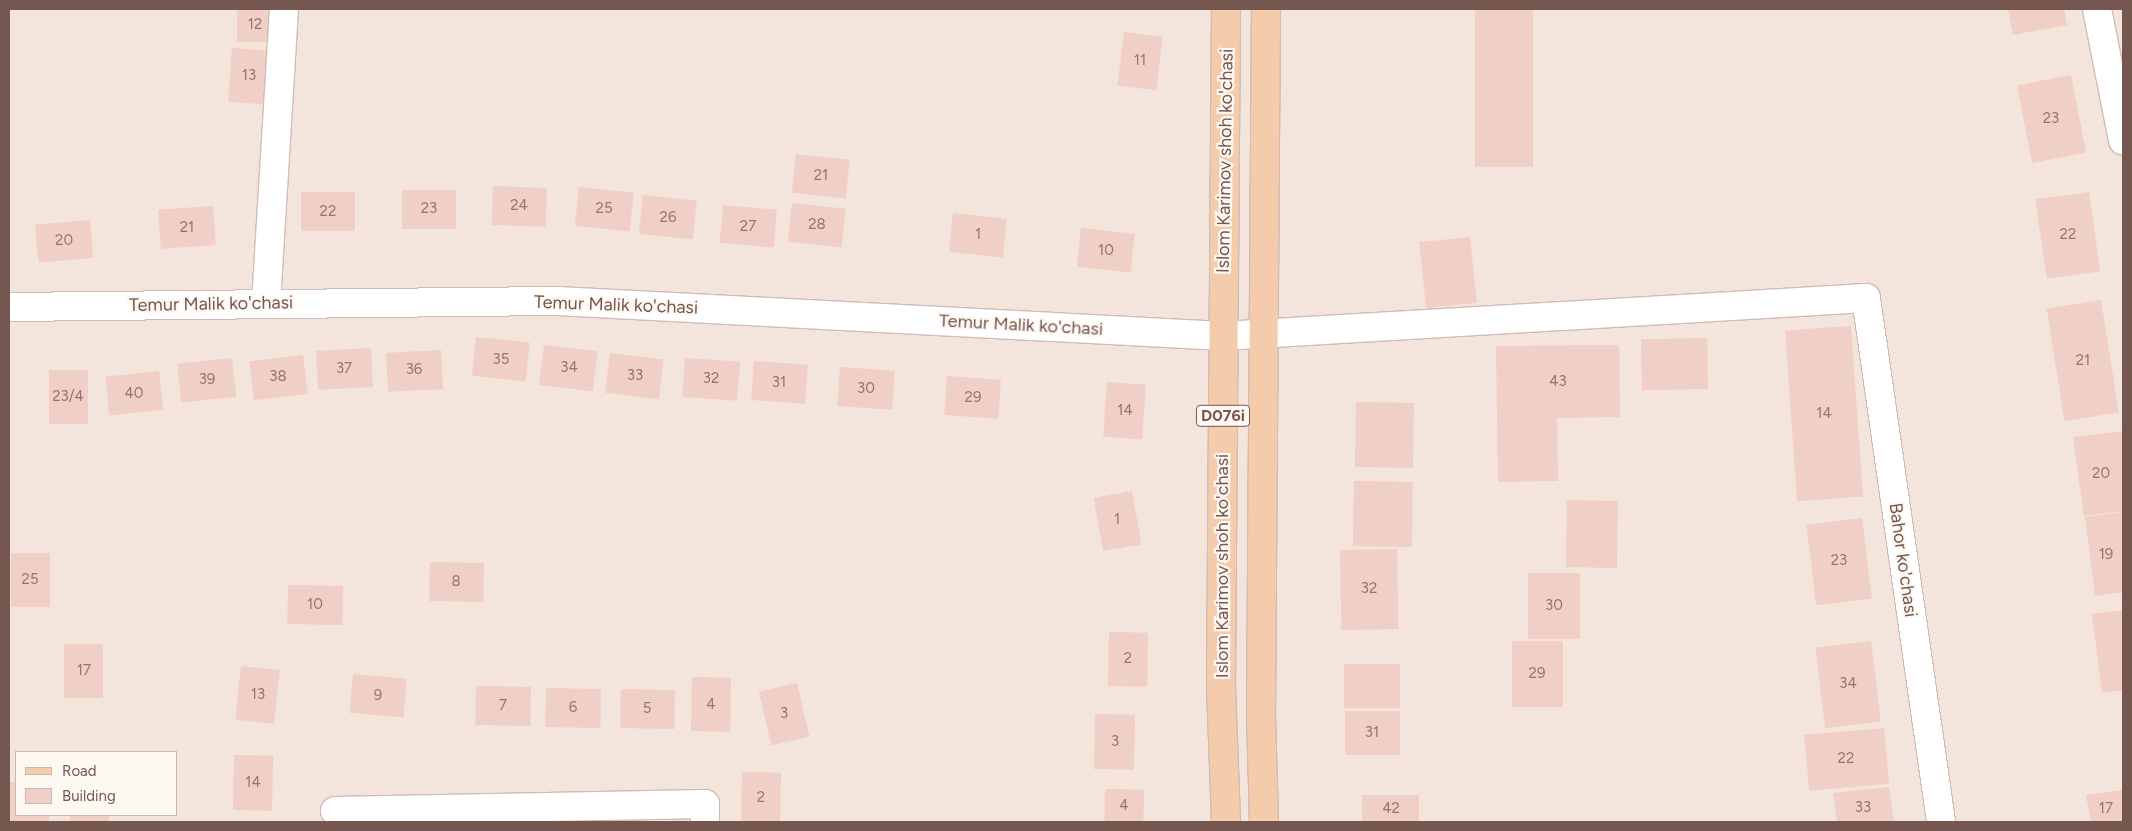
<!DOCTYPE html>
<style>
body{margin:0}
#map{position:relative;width:2132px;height:831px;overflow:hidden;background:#fbf3ed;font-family:Figtree,sans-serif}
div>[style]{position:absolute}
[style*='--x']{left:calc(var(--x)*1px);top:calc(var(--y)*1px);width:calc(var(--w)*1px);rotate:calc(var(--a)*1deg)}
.residential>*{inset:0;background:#f3e4dc}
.building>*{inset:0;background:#efcfc6;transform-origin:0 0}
.roads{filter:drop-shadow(1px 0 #d0bcb5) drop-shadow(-1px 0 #d0bcb5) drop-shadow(0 1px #d0bcb5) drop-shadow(0 -1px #d0bcb5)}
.minor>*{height:28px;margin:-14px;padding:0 14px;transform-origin:14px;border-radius:14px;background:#fff}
.major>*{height:28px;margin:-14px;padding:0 14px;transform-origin:14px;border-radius:14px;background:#f4ccac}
span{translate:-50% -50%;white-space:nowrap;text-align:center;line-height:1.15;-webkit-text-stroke:4.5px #fef8f3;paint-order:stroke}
.number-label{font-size:15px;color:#94756e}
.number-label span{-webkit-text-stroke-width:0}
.shield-label span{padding:1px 4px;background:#fef8f3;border:1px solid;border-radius:4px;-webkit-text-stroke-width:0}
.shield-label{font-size:16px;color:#765750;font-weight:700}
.street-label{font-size:18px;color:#765750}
.frame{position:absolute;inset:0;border:10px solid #765750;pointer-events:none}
.legend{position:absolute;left:15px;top:751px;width:162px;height:65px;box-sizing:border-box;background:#fef8f3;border:1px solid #c8b8b2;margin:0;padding:6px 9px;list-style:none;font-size:15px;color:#765750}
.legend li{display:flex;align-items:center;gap:10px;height:25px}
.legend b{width:25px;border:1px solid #c8b8b2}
</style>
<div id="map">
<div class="residential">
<i style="clip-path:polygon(evenodd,9px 9px,2123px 9px,2123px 822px,9px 822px,9px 9px,16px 752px,176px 752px,176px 815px,16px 815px,16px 752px)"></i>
</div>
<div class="building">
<i style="left:237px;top:9px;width:39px;height:33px"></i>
<i style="left:1475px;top:9px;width:58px;height:158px"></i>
<i style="clip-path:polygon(2008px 9px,2064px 9px,2067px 25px,2013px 35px)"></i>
<i style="left:1124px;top:32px;width:39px;height:54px;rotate:7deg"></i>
<i style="left:232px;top:48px;width:39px;height:54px;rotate:4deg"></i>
<i style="left:2071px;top:75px;width:79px;height:55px;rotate:79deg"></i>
<i style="left:796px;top:154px;width:54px;height:39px;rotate:6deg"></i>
<i style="left:493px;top:186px;width:54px;height:39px;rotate:2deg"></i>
<i style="left:579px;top:187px;width:55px;height:39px;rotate:6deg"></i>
<i style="left:402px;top:190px;width:54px;height:39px"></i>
<i style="left:301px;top:192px;width:54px;height:39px"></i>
<i style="left:2089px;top:192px;width:80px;height:54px;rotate:82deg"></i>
<i style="left:643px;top:195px;width:54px;height:39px;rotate:6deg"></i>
<i style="left:792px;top:203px;width:54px;height:39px;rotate:6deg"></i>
<i style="left:723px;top:205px;width:54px;height:38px;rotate:5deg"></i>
<i style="left:213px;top:206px;width:39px;height:55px;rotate:86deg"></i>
<i style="left:953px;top:213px;width:54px;height:39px;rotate:6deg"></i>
<i style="left:90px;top:220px;width:38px;height:55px;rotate:85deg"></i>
<i style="left:1081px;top:228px;width:54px;height:39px;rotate:6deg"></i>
<i style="left:1470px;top:237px;width:66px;height:51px;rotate:84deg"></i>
<i style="left:2101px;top:300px;width:114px;height:55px;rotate:81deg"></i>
<i style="left:1851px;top:326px;width:171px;height:66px;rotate:86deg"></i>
<i style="left:476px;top:337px;width:54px;height:39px;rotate:6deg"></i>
<i style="left:1707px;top:338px;width:51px;height:66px;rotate:89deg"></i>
<i style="left:544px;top:345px;width:54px;height:40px;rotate:7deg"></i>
<i style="clip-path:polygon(1619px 345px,1620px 417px,1557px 418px,1558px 481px,1498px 482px,1496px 346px)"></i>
<i style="left:371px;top:348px;width:39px;height:55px;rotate:87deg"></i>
<i style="left:441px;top:350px;width:39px;height:55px;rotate:87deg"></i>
<i style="left:610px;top:353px;width:54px;height:40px;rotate:7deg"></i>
<i style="left:303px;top:355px;width:39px;height:54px;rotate:83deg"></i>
<i style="left:232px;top:358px;width:39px;height:55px;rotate:84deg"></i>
<i style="left:685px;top:358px;width:55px;height:39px;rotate:4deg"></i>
<i style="left:754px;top:361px;width:54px;height:39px;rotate:4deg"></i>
<i style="left:840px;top:367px;width:55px;height:39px;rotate:4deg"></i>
<i style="left:49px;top:370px;width:39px;height:54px"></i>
<i style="left:159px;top:371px;width:39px;height:54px;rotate:84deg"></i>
<i style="left:947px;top:376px;width:54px;height:39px;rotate:4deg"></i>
<i style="left:1107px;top:382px;width:39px;height:55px;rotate:4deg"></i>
<i style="left:1356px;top:402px;width:58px;height:65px;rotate:1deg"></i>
<i style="clip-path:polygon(2123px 431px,2123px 511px,2084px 516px,2073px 437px)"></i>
<i style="left:1354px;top:481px;width:59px;height:65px;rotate:1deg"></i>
<i style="left:1132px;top:491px;width:54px;height:39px;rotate:80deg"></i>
<i style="left:1567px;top:500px;width:51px;height:67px;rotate:1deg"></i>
<i style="clip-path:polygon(2123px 512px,2123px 592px,2095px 596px,2085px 517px)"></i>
<i style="left:1862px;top:518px;width:81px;height:56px;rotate:83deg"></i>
<i style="left:1397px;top:549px;width:80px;height:57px;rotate:89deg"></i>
<i style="left:11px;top:553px;width:39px;height:54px"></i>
<i style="left:430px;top:562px;width:54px;height:39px;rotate:1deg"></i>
<i style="left:1528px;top:573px;width:52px;height:66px"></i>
<i style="left:288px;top:585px;width:55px;height:39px;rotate:1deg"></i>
<i style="clip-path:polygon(2123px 610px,2123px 690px,2102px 693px,2092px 614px)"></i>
<i style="left:1109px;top:632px;width:39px;height:54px;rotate:1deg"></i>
<i style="left:1512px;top:641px;width:51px;height:66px"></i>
<i style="left:1871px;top:641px;width:81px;height:56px;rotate:83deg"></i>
<i style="left:64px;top:644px;width:39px;height:54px"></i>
<i style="left:1344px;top:664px;width:56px;height:44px"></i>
<i style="left:241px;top:666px;width:39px;height:54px;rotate:6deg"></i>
<i style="left:353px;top:674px;width:54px;height:39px;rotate:5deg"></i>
<i style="left:692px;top:677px;width:39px;height:54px;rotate:1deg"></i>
<i style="left:797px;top:683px;width:55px;height:39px;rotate:77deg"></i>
<i style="left:476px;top:686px;width:55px;height:39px;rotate:1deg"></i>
<i style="left:546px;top:688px;width:55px;height:39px;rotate:1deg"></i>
<i style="left:621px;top:689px;width:54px;height:39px;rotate:1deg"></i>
<i style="left:1345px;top:711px;width:55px;height:44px"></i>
<i style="left:1095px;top:714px;width:40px;height:55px;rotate:1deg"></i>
<i style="left:1884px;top:728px;width:56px;height:80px;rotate:85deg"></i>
<i style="left:234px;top:755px;width:39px;height:55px;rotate:1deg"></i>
<i style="left:742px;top:772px;width:39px;height:50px;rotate:1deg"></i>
<i style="clip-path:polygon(10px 782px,16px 782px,16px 815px,49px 815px,49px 822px,10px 822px)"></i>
<i style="clip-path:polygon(1889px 787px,1894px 822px,1837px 822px,1833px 793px)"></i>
<i style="left:1105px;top:789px;width:39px;height:33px;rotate:1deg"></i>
<i style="clip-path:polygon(2123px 790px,2123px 822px,2091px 822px,2086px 795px)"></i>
<i style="left:1362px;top:795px;width:57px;height:27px"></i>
<i style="left:70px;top:815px;width:39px;height:7px"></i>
</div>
<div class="roads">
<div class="minor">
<i style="--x:2097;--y:9;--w:134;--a:78.8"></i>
<i style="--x:266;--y:303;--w:295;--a:-86.5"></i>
<i style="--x:9;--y:307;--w:549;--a:-0.63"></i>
<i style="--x:558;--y:301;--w:666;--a:3.01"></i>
<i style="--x:1223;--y:336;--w:644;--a:-3.38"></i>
<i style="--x:1866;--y:298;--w:529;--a:81.85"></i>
<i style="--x:335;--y:811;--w:370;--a:-1.1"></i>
<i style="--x:705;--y:804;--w:18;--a:90"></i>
</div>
<div class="major">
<i style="--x:1226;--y:822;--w:136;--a:-92.1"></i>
<i style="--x:1221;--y:686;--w:677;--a:-89.58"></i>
<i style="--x:1264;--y:822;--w:105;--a:-91.6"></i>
<i style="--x:1261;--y:717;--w:708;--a:-89.6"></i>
</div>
</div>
<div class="number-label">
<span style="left:255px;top:25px">12</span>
<span style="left:1140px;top:61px">11</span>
<span style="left:249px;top:76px">13</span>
<span style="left:2051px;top:119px">23</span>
<span style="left:821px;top:176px">21</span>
<span style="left:519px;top:206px">24</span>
<span style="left:429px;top:209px">23</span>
<span style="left:604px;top:209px">25</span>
<span style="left:328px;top:212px">22</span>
<span style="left:668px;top:218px">26</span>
<span style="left:817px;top:225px">28</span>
<span style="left:748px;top:227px">27</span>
<span style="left:187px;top:228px">21</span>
<span style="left:978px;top:235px">1</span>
<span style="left:2068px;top:235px">22</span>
<span style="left:64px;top:241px">20</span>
<span style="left:1106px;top:251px">10</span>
<span style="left:501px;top:360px">35</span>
<span style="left:2083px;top:361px">21</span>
<span style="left:569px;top:368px">34</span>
<span style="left:344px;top:369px">37</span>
<span style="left:414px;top:370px">36</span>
<span style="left:635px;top:376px">33</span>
<span style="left:278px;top:377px">38</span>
<span style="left:711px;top:379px">32</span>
<span style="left:207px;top:380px">39</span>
<span style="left:1558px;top:382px">43</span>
<span style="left:779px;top:383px">31</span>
<span style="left:866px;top:389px">30</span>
<span style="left:134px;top:394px">40</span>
<span style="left:68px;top:397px">23/4</span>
<span style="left:973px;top:398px">29</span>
<span style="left:1125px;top:411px">14</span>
<span style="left:1824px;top:414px">14</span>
<span style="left:2101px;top:474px">20</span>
<span style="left:1117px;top:520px">1</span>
<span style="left:2106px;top:555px">19</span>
<span style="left:1839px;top:561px">23</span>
<span style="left:30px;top:580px">25</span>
<span style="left:456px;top:582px">8</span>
<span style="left:1369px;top:589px">32</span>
<span style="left:315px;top:605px">10</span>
<span style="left:1554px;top:606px">30</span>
<span style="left:1128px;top:659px">2</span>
<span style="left:84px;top:671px">17</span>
<span style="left:1537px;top:674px">29</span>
<span style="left:1848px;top:684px">34</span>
<span style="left:258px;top:695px">13</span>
<span style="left:378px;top:696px">9</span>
<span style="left:711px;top:705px">4</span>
<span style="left:503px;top:706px">7</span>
<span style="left:573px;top:708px">6</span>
<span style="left:647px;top:709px">5</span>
<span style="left:784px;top:714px">3</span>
<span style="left:1372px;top:733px">31</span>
<span style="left:1115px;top:742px">3</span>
<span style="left:1846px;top:759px">22</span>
<span style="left:253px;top:783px">14</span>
<span style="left:761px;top:798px">2</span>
<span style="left:1124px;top:806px">4</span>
<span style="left:1863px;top:808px">33</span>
<span style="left:1391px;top:809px">42</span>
<span style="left:2106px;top:809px">17</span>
</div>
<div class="shield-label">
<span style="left:1223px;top:416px">D076i</span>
</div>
<div class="street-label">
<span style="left:1225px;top:161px;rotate:-89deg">Islom Karimov shoh ko'chasi</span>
<span style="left:211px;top:304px;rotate:-1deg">Temur Malik ko'chasi</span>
<span style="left:616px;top:305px;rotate:2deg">Temur Malik ko'chasi</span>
<span style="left:1021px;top:325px;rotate:3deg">Temur Malik ko'chasi</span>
<span style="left:1903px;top:560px;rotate:82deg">Bahor ko'chasi</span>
<span style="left:1222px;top:566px;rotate:-90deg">Islom Karimov shoh ko'chasi</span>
</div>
<div class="frame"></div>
<ul class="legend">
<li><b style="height:6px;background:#f4ccac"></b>Road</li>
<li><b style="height:14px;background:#efcfc6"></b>Building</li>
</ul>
</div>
